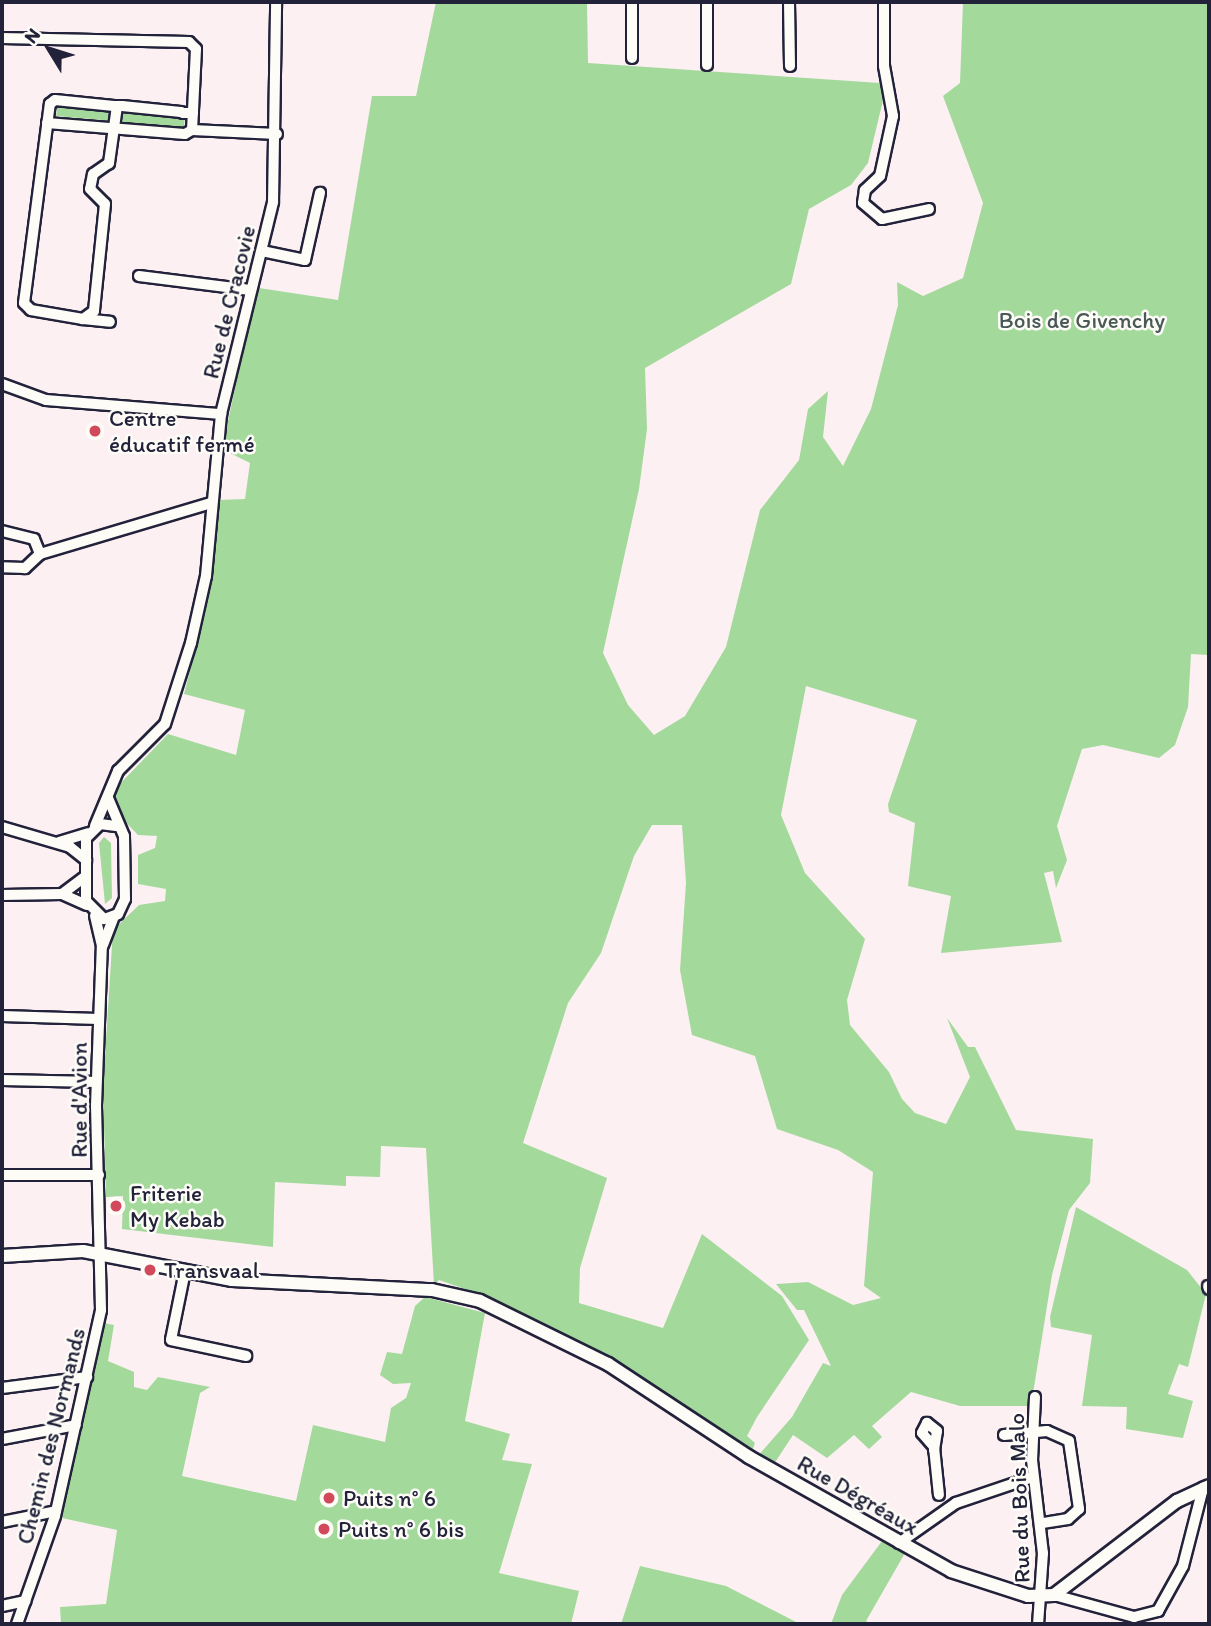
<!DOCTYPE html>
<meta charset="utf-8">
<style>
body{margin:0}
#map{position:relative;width:1211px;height:1626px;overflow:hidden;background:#fcf0f2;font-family:Itim,sans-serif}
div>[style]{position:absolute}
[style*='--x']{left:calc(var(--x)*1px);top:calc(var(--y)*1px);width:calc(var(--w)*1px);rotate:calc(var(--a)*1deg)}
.green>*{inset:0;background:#a4d99c;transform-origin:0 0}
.roads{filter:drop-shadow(2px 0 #22223b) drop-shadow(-2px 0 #22223b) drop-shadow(0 2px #22223b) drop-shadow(0 -2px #22223b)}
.minor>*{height:10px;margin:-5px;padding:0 5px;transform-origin:5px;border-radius:5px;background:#fdfcf7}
.major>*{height:12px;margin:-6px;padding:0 6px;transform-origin:6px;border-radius:6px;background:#fdfcf7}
.dots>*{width:19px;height:19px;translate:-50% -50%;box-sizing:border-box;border:4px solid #fdfcf7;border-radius:50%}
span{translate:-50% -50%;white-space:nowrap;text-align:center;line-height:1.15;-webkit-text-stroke:5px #fdfcf7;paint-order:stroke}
.street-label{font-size:23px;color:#22223b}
.park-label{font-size:23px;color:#495958}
.poi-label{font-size:23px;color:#22223b}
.left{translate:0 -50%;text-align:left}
.frame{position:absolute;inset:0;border:4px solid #22223b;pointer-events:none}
.north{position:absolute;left:14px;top:14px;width:70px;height:70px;-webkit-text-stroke:5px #fdfcf7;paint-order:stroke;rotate:308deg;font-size:19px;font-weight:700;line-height:28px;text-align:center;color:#22223b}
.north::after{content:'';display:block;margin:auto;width:24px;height:32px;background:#22223b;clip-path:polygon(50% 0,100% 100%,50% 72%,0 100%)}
</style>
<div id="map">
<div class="green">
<i style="clip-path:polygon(436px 2px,587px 2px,588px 63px,880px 83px,884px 96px,868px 163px,851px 185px,809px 209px,791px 284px,645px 368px,647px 429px,639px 489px,603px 653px,628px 705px,654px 735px,685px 716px,726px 647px,760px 510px,799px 460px,808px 409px,828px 391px,823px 437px,843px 466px,871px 409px,898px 305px,897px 282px,923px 296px,963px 278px,983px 203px,943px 96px,960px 83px,963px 2px,1209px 2px,1209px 655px,1191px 654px,1188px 707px,1175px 745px,1159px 758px,1103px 745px,1082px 749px,1057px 826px,1067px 860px,1056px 888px,1053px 871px,1044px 873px,1062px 942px,941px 953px,951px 896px,908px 886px,915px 823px,889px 812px,888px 804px,917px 720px,806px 686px,781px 815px,805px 873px,865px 939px,847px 1000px,850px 1025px,889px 1072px,902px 1099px,915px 1113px,946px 1124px,970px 1077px,947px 1018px,968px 1047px,975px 1047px,1016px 1130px,1093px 1139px,1090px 1183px,1069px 1210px,1052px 1275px,1031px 1406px,960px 1406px,911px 1392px,872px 1426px,882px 1437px,869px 1449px,854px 1435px,827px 1458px,793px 1435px,772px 1467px,757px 1457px,792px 1417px,823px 1363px,831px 1366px,804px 1310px,797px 1310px,776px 1284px,808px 1282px,853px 1305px,881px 1298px,864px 1286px,873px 1172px,838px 1150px,777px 1129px,755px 1056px,692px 1035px,680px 970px,686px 883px,682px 825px,652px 825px,634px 856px,601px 953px,568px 1003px,523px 1143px,607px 1178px,580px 1268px,579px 1303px,663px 1328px,702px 1234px,782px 1296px,809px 1340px,757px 1417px,747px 1436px,755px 1443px,751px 1454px,547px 1325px,479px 1294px,439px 1280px,434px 1285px,426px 1148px,381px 1146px,380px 1177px,346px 1176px,346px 1186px,275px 1182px,273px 1247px,122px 1229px,123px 1196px,106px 1197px,103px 1088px,113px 930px,139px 905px,165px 901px,166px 889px,138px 884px,138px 855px,155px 848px,157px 836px,138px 835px,115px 811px,115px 789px,168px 734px,236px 755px,245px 710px,184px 694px,205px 614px,218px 500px,245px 499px,250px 463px,222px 449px,252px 309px,259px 288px,338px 300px,372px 96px,416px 96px)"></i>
<i style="left:57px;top:107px;width:52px;height:9px;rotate:5deg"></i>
<i style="left:123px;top:113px;width:62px;height:9px;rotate:6deg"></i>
<i style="clip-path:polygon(104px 837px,111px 843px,112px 898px,105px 904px,99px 843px)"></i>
<i style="clip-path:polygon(1076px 1207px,1187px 1270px,1206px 1294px,1188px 1367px,1179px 1364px,1168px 1394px,1193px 1401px,1183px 1438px,1126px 1429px,1127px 1407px,1082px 1406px,1092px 1335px,1051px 1327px,1050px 1317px)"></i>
<i style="clip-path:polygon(425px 1297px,485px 1313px,465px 1421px,510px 1434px,502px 1460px,532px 1464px,499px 1573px,579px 1591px,571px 1624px,61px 1624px,60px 1607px,106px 1604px,117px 1530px,62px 1518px,103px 1323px,114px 1325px,108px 1361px,134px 1372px,134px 1387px,147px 1390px,158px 1377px,210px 1387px,200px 1393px,182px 1476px,296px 1501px,313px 1425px,385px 1442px,391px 1408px,406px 1398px,411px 1383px,393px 1384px,380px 1375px,387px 1352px,402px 1354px,415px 1306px)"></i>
<i style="clip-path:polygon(882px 1541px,905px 1553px,866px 1621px,871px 1624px,831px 1624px,842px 1595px)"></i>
<i style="clip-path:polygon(640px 1566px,726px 1586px,800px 1624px,621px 1624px)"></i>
</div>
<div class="roads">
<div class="minor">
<i style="--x:789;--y:2;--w:64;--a:89.1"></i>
<i style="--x:884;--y:2;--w:64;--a:90"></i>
<i style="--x:884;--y:66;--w:51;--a:79.8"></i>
<i style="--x:893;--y:116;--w:61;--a:102.2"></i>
<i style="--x:880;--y:176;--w:21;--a:137"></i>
<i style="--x:865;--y:190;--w:13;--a:99"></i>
<i style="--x:863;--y:203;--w:25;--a:40"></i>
<i style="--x:882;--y:219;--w:48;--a:-12"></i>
<i style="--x:2;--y:38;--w:187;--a:1.2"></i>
<i style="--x:189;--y:42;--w:10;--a:45"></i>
<i style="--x:196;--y:49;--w:81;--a:92.8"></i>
<i style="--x:192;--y:130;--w:85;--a:2.7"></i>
<i style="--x:632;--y:58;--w:56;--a:-90"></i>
<i style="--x:707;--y:65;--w:63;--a:-90"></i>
<i style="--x:117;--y:106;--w:58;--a:98"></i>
<i style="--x:109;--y:163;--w:19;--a:145"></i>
<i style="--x:93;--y:174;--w:15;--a:101"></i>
<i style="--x:90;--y:189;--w:21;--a:45"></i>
<i style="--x:105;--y:204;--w:108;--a:95.9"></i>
<i style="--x:94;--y:311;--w:14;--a:144"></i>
<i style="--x:83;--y:319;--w:53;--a:-170.2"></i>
<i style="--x:31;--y:310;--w:10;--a:-135"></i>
<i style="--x:24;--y:303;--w:201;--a:-82.6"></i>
<i style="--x:50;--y:104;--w:6;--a:-39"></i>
<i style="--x:55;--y:100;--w:59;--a:5.8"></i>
<i style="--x:114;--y:106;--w:8;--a:0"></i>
<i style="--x:122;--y:106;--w:59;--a:5.8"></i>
<i style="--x:181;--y:112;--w:2;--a:27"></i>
<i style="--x:183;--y:113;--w:10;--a:0"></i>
<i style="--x:47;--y:123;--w:138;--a:4.6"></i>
<i style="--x:185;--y:134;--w:8;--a:-30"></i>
<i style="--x:262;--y:251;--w:44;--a:11.8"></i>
<i style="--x:305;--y:260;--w:69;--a:-77.4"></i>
<i style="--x:139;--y:276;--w:112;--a:7.2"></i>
<i style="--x:83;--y:319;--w:27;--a:6"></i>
<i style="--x:2;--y:384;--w:47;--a:20"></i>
<i style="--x:46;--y:400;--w:176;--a:4.6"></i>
<i style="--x:2;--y:531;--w:33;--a:14"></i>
<i style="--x:34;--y:539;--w:16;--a:68"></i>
<i style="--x:40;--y:554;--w:21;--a:137"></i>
<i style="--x:25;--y:568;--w:23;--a:-178"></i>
<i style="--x:40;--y:554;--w:178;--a:-16.6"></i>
<i style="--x:108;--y:798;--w:41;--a:67.2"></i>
<i style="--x:124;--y:836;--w:63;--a:89.1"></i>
<i style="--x:125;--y:899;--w:17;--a:115"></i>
<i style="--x:118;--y:914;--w:15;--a:160"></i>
<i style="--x:104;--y:919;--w:25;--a:-135"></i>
<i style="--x:86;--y:901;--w:63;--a:-90"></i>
<i style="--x:86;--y:838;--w:20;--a:-45"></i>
<i style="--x:100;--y:824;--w:16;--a:7"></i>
<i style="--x:95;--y:826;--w:60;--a:-67.3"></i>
<i style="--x:118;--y:771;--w:66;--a:-45"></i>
<i style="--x:165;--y:724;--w:85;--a:-72.2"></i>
<i style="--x:191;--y:643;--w:69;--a:-77.4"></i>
<i style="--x:206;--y:576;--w:163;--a:-84.7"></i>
<i style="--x:221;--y:414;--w:218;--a:-76.2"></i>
<i style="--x:273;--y:202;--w:200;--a:-89.1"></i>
<i style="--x:2;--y:827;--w:71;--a:16.4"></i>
<i style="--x:70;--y:847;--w:21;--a:39"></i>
<i style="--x:59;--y:842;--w:30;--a:-17"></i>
<i style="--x:62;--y:894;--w:30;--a:-37"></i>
<i style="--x:2;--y:895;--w:60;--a:-1"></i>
<i style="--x:62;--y:894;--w:27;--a:24"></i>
<i style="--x:103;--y:945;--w:31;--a:-69"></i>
<i style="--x:2;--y:1016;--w:96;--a:1.8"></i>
<i style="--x:2;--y:1080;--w:94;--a:1.2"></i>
<i style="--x:2;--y:1175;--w:97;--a:0"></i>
<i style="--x:185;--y:1271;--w:70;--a:101.5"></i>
<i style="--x:171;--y:1340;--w:77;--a:12"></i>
<i style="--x:1208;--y:1286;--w:3;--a:72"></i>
<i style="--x:2;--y:1388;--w:86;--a:-7.4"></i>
<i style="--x:1035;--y:1397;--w:63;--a:92.7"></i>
<i style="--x:1032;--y:1460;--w:94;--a:83.3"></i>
<i style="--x:1043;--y:1553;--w:71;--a:94"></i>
<i style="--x:1004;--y:1435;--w:43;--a:-5.3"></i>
<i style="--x:1047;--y:1431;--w:24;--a:24"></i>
<i style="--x:1069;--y:1441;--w:69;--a:81.6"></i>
<i style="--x:1079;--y:1509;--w:15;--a:138"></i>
<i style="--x:1068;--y:1519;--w:26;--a:171"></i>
<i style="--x:2;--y:1439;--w:75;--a:-10.7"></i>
<i style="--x:934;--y:1450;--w:19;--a:-81"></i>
<i style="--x:937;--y:1431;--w:13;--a:-141"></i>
<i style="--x:927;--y:1423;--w:11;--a:117"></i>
<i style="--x:922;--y:1433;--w:18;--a:49"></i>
<i style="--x:934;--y:1447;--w:48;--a:84.1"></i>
<i style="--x:2;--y:1522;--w:55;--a:-11.5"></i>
<i style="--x:899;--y:1543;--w:70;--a:-35.1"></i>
<i style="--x:956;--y:1503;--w:81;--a:-18.7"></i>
<i style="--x:1054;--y:1595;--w:83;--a:15.4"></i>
<i style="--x:1134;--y:1617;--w:25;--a:-14"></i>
<i style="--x:1158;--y:1611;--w:51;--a:-60.9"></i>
<i style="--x:1183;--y:1566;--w:81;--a:-75.6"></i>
<i style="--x:2;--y:1606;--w:24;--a:-12"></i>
<i style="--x:17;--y:1624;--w:114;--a:-70.6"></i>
<i style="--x:55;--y:1516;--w:211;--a:-77.4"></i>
<i style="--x:101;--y:1310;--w:204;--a:-91.4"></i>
<i style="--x:96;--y:1106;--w:160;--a:-87.9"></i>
<i style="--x:102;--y:946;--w:31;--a:-103"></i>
</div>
<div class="major">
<i style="--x:2;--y:1256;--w:81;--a:-3.5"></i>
<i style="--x:83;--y:1251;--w:152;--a:11"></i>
<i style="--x:232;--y:1280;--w:200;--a:2.9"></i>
<i style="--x:432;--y:1290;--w:49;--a:12.9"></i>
<i style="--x:480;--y:1301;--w:143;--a:26.2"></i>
<i style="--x:608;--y:1364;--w:169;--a:33.4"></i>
<i style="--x:749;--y:1457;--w:232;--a:29.4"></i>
<i style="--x:951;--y:1571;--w:81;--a:18"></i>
<i style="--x:1028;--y:1596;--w:26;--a:-2"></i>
<i style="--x:1054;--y:1595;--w:155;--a:-37.4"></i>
<i style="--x:1177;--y:1501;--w:35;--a:-25"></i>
</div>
</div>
<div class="dots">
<i style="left:95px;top:431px;background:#d1495b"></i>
<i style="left:116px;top:1206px;background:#d1495b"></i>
<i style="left:150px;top:1270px;background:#d1495b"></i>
<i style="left:329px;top:1498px;background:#d1495b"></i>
<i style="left:324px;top:1529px;background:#d1495b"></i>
</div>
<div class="street-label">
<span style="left:229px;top:302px;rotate:-76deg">Rue de Cracovie</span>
<span style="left:79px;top:1100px;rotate:-90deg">Rue d'Avion</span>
<span style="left:51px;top:1436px;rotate:-76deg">Chemin des Normands</span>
<span style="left:858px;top:1495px;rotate:30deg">Rue Dégréaux</span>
<span style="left:1019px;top:1498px;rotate:-92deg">Rue du Bois Malo</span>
</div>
<div class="park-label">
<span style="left:1082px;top:320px">Bois de Givenchy</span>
</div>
<div class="poi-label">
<span class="left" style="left:109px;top:431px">Centre<br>éducatif fermé</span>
<span class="left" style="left:130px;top:1206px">Friterie<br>My Kebab</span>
<span class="left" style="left:164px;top:1270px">Transvaal</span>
<span class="left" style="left:343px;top:1498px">Puits n° 6</span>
<span class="left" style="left:338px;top:1529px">Puits n° 6 bis</span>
</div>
<div class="frame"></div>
<div class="north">N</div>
</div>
